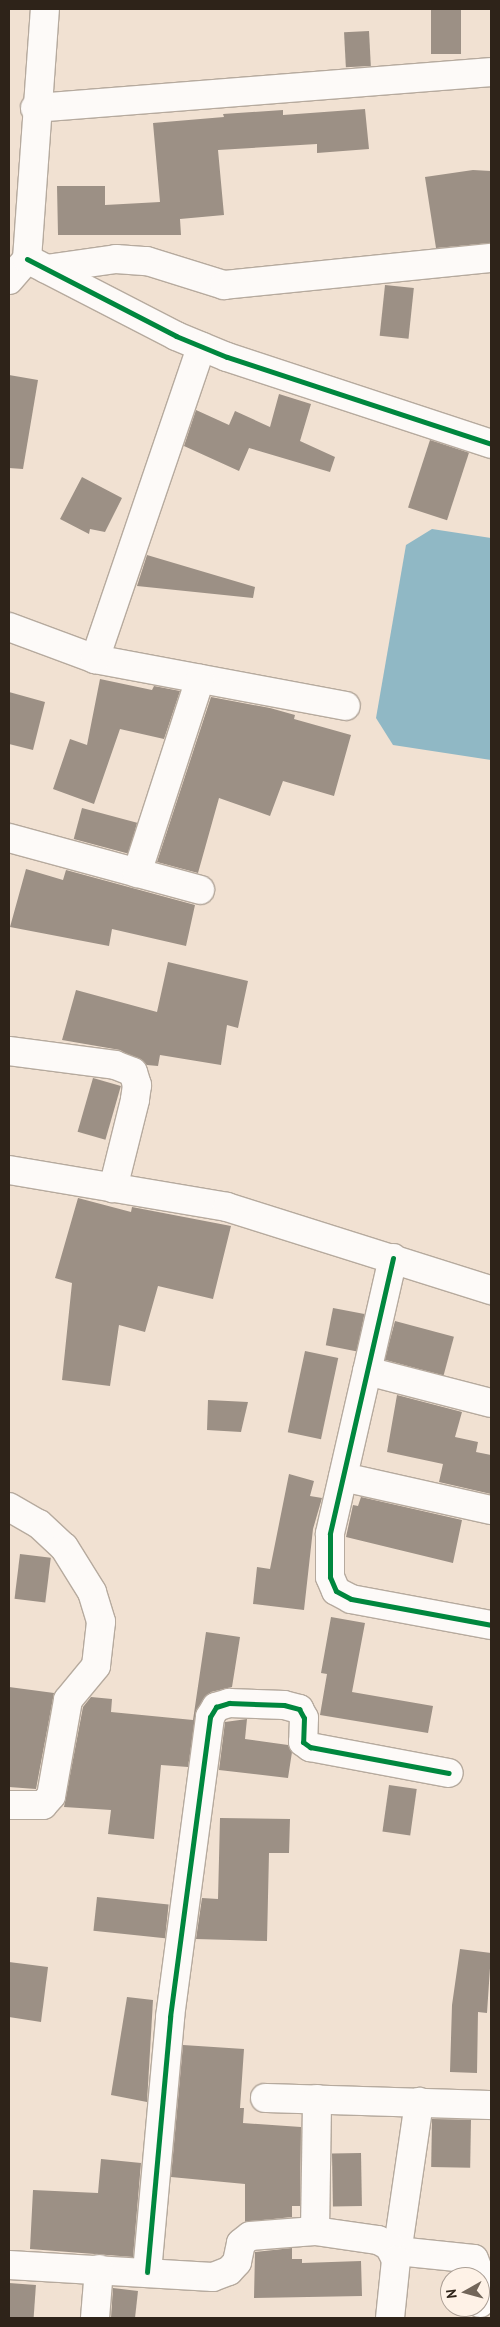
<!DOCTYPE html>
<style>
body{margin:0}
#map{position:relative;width:500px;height:2327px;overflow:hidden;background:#f1e1d2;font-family:"PT Sans",sans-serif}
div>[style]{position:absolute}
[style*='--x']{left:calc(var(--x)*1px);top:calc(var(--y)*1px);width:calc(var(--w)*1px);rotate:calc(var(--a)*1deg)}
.water>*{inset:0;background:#90b8c5}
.building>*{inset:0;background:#9c9085;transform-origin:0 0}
.roads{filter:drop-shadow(1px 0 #b6aa9e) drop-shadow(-1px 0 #b6aa9e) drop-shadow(0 1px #b6aa9e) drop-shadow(0 -1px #b6aa9e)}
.minor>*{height:28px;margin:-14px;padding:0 14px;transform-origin:14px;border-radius:14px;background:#fdfaf8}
.tertiary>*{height:28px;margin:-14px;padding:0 14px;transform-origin:14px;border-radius:14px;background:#fdfaf8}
.cycleway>*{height:5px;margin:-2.5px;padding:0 2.5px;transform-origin:2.5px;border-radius:2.5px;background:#00873e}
span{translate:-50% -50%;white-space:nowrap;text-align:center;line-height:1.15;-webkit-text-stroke:5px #fef2e7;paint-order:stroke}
.frame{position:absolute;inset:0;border:10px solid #2e2319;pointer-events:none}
.north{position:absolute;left:440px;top:2267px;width:50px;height:50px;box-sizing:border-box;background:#fef2e7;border:1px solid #ab9f95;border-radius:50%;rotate:263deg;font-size:14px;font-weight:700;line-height:20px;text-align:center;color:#2e2319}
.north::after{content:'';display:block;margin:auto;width:18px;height:22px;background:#72665a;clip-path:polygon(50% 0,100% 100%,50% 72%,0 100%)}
</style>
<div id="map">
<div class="water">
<i style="clip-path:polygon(432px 529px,491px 538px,491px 760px,393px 745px,376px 718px,406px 545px)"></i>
</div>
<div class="building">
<i style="left:431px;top:9px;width:30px;height:45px"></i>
<i style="left:369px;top:31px;width:35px;height:25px;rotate:87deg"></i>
<i style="clip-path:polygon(365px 109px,369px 149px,317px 153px,317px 144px,218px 150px,224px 215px,180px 219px,181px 235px,58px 235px,57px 186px,105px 186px,105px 205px,160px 202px,153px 123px,224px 117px,223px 114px,283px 110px,283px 115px)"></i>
<i style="clip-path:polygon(473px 170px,491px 171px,491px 243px,436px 248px,425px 177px)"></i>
<i style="left:385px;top:285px;width:29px;height:51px;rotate:6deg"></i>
<i style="clip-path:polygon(9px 375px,38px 380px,23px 469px,9px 468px)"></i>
<i style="clip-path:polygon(279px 394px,311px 404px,300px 441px,335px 457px,330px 472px,249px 448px,239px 471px,184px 446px,196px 410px,229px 425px,235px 411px,270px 427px)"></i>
<i style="left:430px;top:440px;width:41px;height:71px;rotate:18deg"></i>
<i style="clip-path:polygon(82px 477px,122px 498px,105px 532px,90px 529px,89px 534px,60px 519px)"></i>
<i style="clip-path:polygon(147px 555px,255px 587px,253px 598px,137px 586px)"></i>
<i style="clip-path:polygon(100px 679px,152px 690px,154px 686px,180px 691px,164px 739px,120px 729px,94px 804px,53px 789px,70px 739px,87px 745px)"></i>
<i style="clip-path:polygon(9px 692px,45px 702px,33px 750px,9px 744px)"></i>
<i style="clip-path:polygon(211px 697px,270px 708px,295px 715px,294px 719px,351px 735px,334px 796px,283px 781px,270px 816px,219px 798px,198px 873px,157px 862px)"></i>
<i style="left:82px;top:808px;width:57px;height:32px;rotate:15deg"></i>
<i style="clip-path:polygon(26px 869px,63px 880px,66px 870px,195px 905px,186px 946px,112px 929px,109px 946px,10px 927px)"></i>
<i style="clip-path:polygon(168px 962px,248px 981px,238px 1028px,227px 1025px,221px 1065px,160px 1055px,158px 1066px,147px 1065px,120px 1050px,62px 1040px,76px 990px,157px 1012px)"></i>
<i style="left:93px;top:1078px;width:29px;height:56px;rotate:16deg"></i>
<i style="clip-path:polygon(78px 1198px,131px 1212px,132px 1207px,231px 1226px,213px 1299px,158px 1286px,145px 1332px,119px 1325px,110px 1386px,62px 1380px,72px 1283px,55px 1278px)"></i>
<i style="left:333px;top:1308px;width:32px;height:38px;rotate:11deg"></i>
<i style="left:395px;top:1321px;width:61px;height:40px;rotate:15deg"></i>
<i style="left:305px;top:1351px;width:34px;height:83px;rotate:12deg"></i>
<i style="clip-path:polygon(397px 1395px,462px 1412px,455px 1437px,478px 1442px,476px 1452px,491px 1455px,491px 1494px,439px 1482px,443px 1464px,387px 1452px)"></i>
<i style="clip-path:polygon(208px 1400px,248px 1402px,241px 1432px,207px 1430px)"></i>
<i style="clip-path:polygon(289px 1474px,314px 1481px,310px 1496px,322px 1498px,313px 1529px,304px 1610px,253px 1604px,257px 1567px,270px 1569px)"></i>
<i style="clip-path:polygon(361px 1497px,462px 1520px,453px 1563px,346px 1537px,353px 1505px,358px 1506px)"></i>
<i style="left:20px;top:1554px;width:31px;height:45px;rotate:7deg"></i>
<i style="clip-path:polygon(331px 1617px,365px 1623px,352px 1692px,433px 1706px,428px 1733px,320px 1715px,327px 1674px,321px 1673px)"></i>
<i style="clip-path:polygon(206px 1632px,240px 1637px,232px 1687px,211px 1692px,197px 1709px,188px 1767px,161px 1765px,154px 1839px,108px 1834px,111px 1810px,64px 1807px,83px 1707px,91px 1697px,112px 1699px,111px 1712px,193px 1720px)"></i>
<i style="clip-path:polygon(9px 1687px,54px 1693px,36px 1789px,9px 1787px)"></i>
<i style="clip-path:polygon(247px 1719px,245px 1739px,288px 1745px,292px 1752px,288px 1778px,219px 1770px,225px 1722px)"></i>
<i style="left:389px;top:1785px;width:28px;height:47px;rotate:8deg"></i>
<i style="clip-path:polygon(220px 1818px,290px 1819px,289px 1853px,269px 1853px,267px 1941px,196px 1939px,202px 1898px,218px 1899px)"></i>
<i style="left:97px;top:1897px;width:72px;height:34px;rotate:6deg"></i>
<i style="clip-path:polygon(460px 1949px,491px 1953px,487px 2013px,478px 2012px,477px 2073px,450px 2072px,452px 2005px)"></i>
<i style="clip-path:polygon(9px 1962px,48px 1967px,41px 2022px,9px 2017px)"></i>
<i style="clip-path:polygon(127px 1997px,153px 2000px,147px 2102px,111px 2095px)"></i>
<i style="clip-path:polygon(183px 2045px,244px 2049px,240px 2108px,244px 2108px,243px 2123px,301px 2127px,300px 2206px,292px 2206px,292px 2217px,245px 2222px,245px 2184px,171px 2177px)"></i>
<i style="left:432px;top:2119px;width:39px;height:48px;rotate:1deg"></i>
<i style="left:361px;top:2153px;width:53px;height:29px;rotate:89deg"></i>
<i style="clip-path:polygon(101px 2159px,141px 2163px,133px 2257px,30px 2249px,33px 2190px,98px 2193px)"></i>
<i style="clip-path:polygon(292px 2248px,292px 2259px,302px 2259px,302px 2263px,361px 2261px,362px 2296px,254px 2298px,255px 2252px)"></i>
<i style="left:9px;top:2283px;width:27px;height:35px;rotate:4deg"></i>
<i style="clip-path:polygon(113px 2288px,138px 2291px,135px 2318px,111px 2318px)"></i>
</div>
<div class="roads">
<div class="minor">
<i style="--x:35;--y:108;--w:457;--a:-4.5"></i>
<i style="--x:27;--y:259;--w:168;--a:27.3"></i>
<i style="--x:176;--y:336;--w:55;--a:22.4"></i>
<i style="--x:227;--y:357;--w:278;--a:18.2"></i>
<i style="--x:46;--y:269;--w:71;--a:-8.1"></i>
<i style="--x:116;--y:259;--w:31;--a:4"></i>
<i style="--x:147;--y:261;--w:81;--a:17.3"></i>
<i style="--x:224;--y:285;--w:268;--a:-5.8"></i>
<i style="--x:9;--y:627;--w:92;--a:20.4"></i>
<i style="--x:95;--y:659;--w:255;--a:10.6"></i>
<i style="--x:95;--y:659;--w:330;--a:-71.2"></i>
<i style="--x:9;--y:838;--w:198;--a:15.2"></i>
<i style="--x:137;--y:873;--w:204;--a:-72"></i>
<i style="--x:9;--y:1051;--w:107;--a:7.5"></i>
<i style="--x:115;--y:1065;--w:19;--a:21"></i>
<i style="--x:133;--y:1072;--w:14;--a:73"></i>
<i style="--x:137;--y:1085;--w:15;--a:98"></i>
<i style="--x:135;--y:1100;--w:91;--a:104"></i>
<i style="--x:9;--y:1170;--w:221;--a:9.6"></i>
<i style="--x:227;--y:1207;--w:277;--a:17.5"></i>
<i style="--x:393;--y:1258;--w:283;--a:102.9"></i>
<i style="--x:330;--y:1534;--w:43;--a:90"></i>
<i style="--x:330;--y:1577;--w:15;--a:67"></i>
<i style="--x:336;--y:1591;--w:17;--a:28"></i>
<i style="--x:351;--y:1599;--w:142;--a:10.5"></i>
<i style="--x:367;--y:1371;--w:128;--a:14.5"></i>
<i style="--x:343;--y:1477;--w:152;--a:12.6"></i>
<i style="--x:9;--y:1507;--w:34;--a:30"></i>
<i style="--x:39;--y:1524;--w:34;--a:43"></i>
<i style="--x:64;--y:1547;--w:53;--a:58.1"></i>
<i style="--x:92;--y:1592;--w:31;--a:73"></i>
<i style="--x:101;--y:1622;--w:44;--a:96.5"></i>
<i style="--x:96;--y:1666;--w:44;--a:129.5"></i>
<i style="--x:68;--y:1700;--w:97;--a:100"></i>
<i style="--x:51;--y:1796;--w:12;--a:132"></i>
<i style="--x:43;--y:1805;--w:34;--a:180"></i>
<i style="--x:265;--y:2098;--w:226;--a:1.8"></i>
<i style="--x:315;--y:2231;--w:132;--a:-89.1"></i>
<i style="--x:397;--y:2251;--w:77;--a:5.9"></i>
<i style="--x:474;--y:2259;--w:22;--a:69"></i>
<i style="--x:482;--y:2280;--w:23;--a:95"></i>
<i style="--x:396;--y:2260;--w:160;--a:-81.7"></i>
<i style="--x:9;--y:2265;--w:204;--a:3.4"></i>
<i style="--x:213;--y:2277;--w:17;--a:-21"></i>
<i style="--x:229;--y:2271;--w:12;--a:-48"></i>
<i style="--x:237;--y:2262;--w:19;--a:-78"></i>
<i style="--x:241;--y:2243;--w:11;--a:-38"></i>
<i style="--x:250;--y:2236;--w:65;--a:-4.4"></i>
<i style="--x:315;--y:2231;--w:64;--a:8.1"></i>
<i style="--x:378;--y:2240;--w:13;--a:29"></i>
<i style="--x:389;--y:2246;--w:16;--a:63"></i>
<i style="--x:396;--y:2260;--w:58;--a:95.9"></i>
<i style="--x:147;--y:2272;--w:256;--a:-84.8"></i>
<i style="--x:170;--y:2017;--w:303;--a:-82.4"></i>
<i style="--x:210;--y:1717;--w:12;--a:-59"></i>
<i style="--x:216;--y:1707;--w:14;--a:-17"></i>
<i style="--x:229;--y:1703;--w:55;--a:2.1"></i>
<i style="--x:284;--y:1705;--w:16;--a:15"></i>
<i style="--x:299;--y:1709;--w:10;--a:61"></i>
<i style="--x:304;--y:1718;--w:24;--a:92"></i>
<i style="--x:303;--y:1742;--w:9;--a:36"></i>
<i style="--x:310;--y:1747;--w:141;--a:10.6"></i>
<i style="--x:95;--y:2318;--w:49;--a:-85.3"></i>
</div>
<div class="tertiary">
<i style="--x:9;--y:280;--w:28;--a:-49"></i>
<i style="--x:27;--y:259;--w:251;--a:-85.9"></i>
</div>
</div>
<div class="cycleway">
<i style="--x:27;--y:259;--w:168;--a:27.3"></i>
<i style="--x:176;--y:336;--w:55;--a:22.4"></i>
<i style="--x:227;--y:357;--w:278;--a:18.2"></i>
<i style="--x:393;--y:1258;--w:283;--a:102.9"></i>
<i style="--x:330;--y:1534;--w:43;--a:90"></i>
<i style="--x:330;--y:1577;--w:15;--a:67"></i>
<i style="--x:336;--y:1591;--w:17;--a:28"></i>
<i style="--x:351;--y:1599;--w:142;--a:10.5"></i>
<i style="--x:147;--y:2272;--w:256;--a:-84.8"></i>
<i style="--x:170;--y:2017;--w:303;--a:-82.4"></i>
<i style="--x:210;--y:1717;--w:12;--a:-59"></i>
<i style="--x:216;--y:1707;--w:14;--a:-17"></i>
<i style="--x:229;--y:1703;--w:55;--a:2.1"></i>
<i style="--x:284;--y:1705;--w:16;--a:15"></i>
<i style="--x:299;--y:1709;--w:10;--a:61"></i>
<i style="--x:304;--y:1718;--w:24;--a:92"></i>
<i style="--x:303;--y:1742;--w:9;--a:36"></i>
<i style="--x:310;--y:1747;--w:141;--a:10.6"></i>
</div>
<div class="frame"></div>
<div class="north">N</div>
</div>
